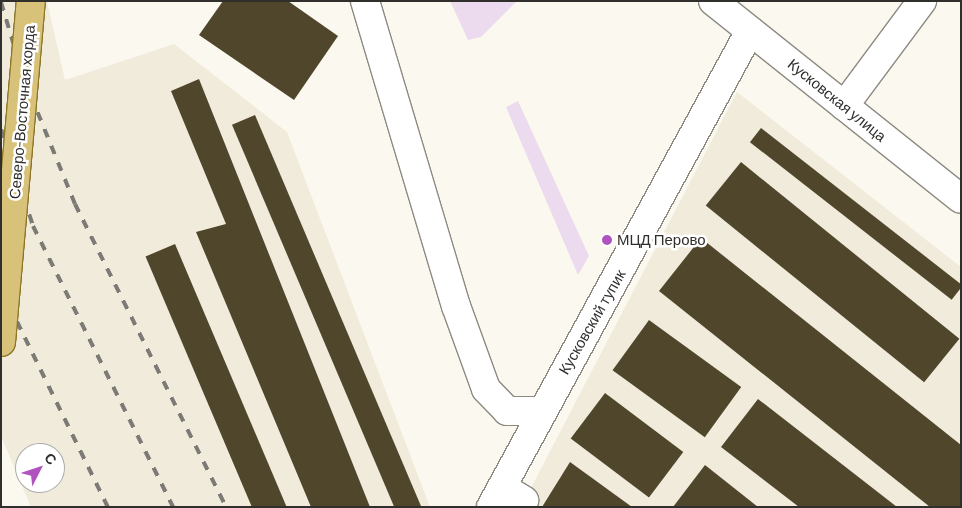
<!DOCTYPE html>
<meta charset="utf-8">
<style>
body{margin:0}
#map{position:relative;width:962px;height:508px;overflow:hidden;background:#fbf8ef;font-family:Barlow,sans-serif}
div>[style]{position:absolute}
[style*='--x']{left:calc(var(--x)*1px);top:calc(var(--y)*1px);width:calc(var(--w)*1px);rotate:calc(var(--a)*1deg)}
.built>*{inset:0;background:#f1ebdb}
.green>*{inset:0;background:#ecdbee}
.building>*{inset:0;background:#4f462c;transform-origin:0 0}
.roads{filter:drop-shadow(1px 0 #8d8a82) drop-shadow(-1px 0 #8d8a82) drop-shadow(0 1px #8d8a82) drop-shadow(0 -1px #8d8a82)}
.minor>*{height:28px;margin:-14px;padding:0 14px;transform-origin:14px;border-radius:14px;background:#fff}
.rail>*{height:4px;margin-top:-2px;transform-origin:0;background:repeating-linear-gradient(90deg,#7c7a75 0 9px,transparent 0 18px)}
.bridges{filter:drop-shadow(1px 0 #8c7526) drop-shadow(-1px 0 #8c7526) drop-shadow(0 1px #8c7526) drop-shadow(0 -1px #8c7526)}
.major-bridge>*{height:28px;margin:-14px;padding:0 14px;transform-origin:14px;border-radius:14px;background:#d8c27a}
.dots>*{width:14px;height:14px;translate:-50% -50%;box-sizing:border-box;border:2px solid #fff;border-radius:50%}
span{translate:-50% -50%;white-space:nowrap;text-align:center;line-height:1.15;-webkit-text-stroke:5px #fff;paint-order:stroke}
.street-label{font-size:15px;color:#302f2c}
.poi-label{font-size:15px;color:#302f2c}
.left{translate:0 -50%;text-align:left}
.frame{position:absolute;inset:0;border:2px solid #302f2c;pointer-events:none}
.north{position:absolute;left:15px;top:443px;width:50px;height:50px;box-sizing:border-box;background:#fff;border:1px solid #acacab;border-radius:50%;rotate:49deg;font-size:14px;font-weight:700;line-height:20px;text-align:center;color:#302f2c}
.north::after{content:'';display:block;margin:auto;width:18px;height:22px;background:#b053be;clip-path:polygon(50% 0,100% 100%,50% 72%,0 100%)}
</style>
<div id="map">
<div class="built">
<i style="clip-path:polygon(evenodd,1px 1px,47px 1px,65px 80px,174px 44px,287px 132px,430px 507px,31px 507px,1px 436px,1px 1px,25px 453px,55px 453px,55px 483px,25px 483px,25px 453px)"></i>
<i style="clip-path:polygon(737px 92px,961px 267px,961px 507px,521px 507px)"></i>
</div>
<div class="green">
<i style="clip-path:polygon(450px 1px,517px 1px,481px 37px,468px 40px)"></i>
<i style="clip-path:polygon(518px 101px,589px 256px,578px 275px,506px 107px)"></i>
</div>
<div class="building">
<i style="clip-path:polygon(223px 1px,288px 1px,338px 36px,294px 100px,199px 35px)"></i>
<i style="clip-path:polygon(199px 79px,370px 507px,311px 507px,196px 232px,226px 224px,171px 91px)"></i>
<i style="left:255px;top:115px;width:427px;height:25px;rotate:67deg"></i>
<i style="left:761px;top:128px;width:256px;height:18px;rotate:38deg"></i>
<i style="left:741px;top:162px;width:281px;height:56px;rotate:39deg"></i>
<i style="clip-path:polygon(701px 238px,961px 445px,961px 507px,930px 507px,659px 291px)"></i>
<i style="left:175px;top:244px;width:285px;height:32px;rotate:67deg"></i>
<i style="left:649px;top:320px;width:114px;height:62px;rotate:36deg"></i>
<i style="left:605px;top:393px;width:98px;height:57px;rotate:37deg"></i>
<i style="clip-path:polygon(758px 399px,897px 507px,799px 507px,721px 447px)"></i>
<i style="clip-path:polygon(570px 462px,632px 507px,542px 507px)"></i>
<i style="clip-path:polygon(705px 465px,758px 507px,673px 507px)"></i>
</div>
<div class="roads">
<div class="minor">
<i style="--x:365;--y:1;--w:318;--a:73.4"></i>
<i style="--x:456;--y:306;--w:88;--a:70.1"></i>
<i style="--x:486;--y:389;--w:30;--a:46"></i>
<i style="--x:507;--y:411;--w:34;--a:0"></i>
<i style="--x:713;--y:1;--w:317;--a:38.6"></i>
<i style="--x:844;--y:106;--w:131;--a:-53.4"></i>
<i style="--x:502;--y:487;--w:26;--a:31"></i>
<i style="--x:491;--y:507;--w:542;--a:-61.45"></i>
</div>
</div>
<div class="rail">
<i style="--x:1;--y:2;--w:80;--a:73.4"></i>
<i style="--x:24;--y:79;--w:135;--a:67.8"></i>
<i style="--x:75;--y:204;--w:339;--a:63.5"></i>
<i style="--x:1;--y:129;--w:102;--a:71.7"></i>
<i style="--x:33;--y:226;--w:314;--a:63.5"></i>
<i style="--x:1;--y:289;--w:243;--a:63.9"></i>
</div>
<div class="bridges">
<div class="major-bridge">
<i style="--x:1;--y:342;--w:342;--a:-85"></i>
</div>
</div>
<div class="dots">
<i style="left:607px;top:240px;background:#b053be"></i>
</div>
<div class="street-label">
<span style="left:837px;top:100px;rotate:39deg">Кусковская улица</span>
<span style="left:22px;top:112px;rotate:-85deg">Северо-Восточная хорда</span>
<span style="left:592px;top:322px;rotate:-60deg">Кусковский тупик</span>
</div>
<div class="poi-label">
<span class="left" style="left:617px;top:240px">МЦД Перово</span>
</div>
<div class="frame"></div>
<div class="north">С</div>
</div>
